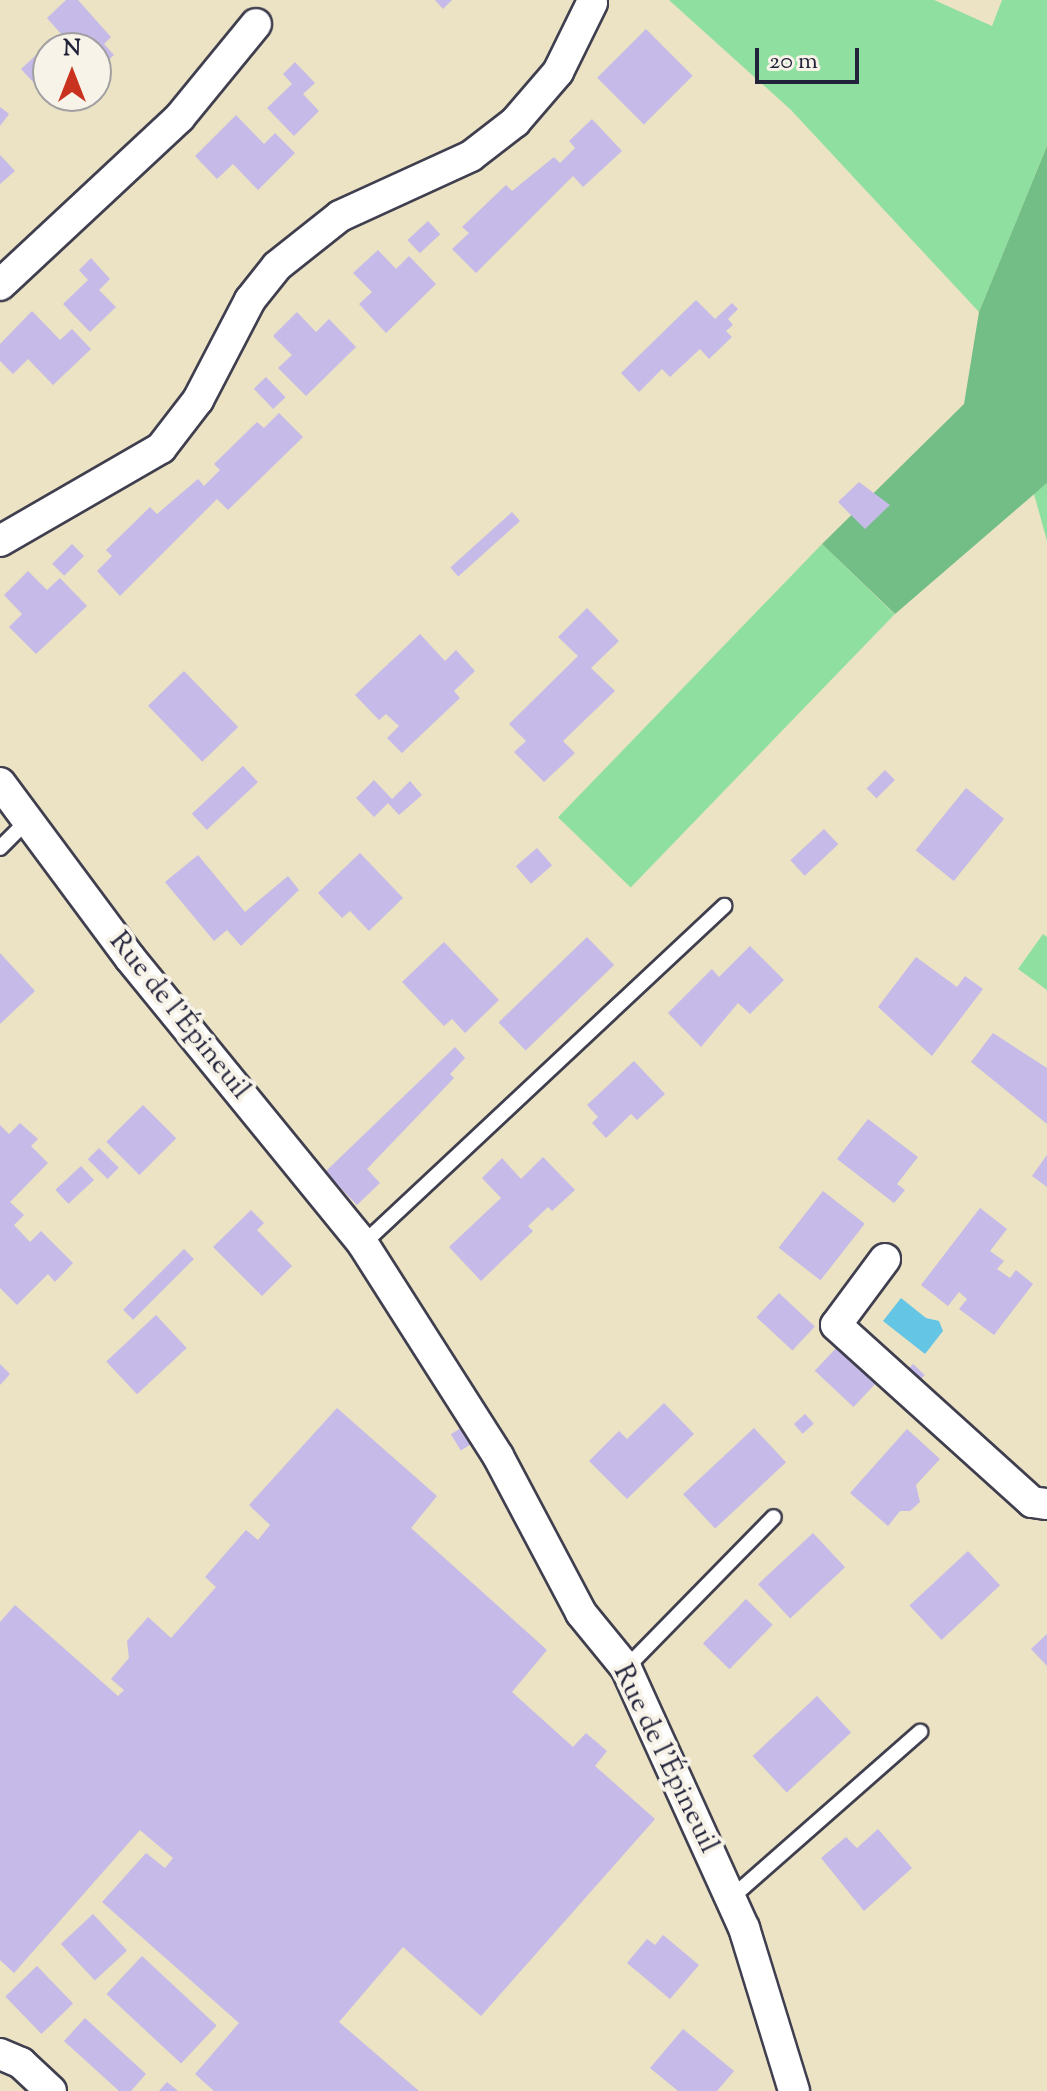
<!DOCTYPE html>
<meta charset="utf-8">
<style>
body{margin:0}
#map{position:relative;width:1047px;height:2091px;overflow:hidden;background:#ebe3c3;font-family:"Sorts Mill Goudy",serif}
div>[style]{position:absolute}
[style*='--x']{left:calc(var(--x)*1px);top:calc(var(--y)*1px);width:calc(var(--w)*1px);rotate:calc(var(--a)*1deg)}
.green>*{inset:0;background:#8fe0a0;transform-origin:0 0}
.forest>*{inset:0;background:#73be86}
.water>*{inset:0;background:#65c5e4}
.building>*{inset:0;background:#c5bae8;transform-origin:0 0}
.roads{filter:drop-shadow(2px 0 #403f4f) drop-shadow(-2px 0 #403f4f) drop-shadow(0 2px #403f4f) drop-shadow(0 -2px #403f4f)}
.lane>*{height:14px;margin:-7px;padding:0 7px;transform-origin:7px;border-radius:7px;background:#fff}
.street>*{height:30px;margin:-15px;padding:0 15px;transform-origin:15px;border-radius:15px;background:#fff}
span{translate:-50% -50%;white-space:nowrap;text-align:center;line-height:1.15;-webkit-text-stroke:8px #f7f3e8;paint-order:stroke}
.street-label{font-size:28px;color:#22223b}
.north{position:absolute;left:32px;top:32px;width:80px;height:80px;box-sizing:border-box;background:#f7f3e8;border:2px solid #a29fa3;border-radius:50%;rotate:0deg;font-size:22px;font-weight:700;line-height:32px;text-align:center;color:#22223b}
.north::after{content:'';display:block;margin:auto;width:28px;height:36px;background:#c8321e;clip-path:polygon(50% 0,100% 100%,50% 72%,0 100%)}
.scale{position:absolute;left:755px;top:48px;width:104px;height:36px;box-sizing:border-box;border:4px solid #22223b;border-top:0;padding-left:10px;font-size:24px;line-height:28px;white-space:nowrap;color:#22223b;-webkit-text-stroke:6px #f7f3e8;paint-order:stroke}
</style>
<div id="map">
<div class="green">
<i style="clip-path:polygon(669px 0,934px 0,992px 26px,1002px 0,1047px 0,1047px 146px,979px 312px,791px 110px)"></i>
<i style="clip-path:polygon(1047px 483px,1047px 541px,1034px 494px)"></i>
<i style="left:822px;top:544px;width:101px;height:380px;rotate:44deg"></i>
<i style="clip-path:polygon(1043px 934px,1047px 937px,1047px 990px,1018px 969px)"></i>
</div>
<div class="forest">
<i style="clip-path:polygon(1047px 146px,1047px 483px,895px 614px,822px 544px,964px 404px,979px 312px)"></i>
</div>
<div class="water">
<i style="clip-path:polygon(901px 1298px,926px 1318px,939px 1321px,943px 1331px,925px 1354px,883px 1321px)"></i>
</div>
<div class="building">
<i style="clip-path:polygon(66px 0,78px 0,111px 37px,104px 44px,114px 55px,96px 71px,96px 48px,49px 48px,62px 35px,47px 18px)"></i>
<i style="clip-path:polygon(435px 0,452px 0,443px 9px)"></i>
<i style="left:646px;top:29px;width:66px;height:69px;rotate:45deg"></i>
<i style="clip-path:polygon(48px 44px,48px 98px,21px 69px)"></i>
<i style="clip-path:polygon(295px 62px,315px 83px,303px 94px,319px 111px,294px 136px,267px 108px,292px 84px,283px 74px)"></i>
<i style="clip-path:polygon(0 107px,9px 114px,0 126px)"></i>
<i style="clip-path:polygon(236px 115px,264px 144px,275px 133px,295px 153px,258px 190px,233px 164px,217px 179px,195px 156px)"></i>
<i style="clip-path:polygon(592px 119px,622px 151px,583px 187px,573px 176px,476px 273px,452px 249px,469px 233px,462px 227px,506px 185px,512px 191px,554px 157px,560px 163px,575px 148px,569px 141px)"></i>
<i style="clip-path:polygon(0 155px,15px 171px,0 184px)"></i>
<i style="left:428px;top:221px;width:18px;height:28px;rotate:47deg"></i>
<i style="clip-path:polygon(378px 250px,396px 269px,409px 256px,436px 284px,386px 333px,359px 304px,372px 292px,353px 273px)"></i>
<i style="clip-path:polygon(91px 258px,110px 279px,99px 290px,116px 307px,90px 332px,63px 304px,88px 280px,79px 270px)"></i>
<i style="clip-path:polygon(696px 300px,715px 319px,732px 303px,738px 309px,728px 319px,733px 325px,726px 331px,732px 337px,709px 359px,700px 349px,670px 377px,662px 369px,639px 392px,621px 373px)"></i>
<i style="clip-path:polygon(32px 311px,60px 340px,72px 329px,91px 349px,53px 385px,28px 359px,13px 374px,0 361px,0 344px)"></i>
<i style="clip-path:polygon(297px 312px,316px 332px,329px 319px,356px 347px,306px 396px,278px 368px,292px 355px,273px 336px)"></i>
<i style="left:266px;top:377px;width:28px;height:17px;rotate:46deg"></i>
<i style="clip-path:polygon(279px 413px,303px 437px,228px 510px,217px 499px,120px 596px,97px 571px,112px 556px,106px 550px,150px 507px,157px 514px,198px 479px,204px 486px,220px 470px,214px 464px,257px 422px,264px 428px)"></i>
<i style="clip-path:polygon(859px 482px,890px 505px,865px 529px,838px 502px)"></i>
<i style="left:512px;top:512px;width:12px;height:83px;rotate:48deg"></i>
<i style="left:72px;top:544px;width:17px;height:28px;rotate:45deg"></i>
<i style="clip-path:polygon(28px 571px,47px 590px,60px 578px,87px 606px,36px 654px,9px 627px,22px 614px,4px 595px)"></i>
<i style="clip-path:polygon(587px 608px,619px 641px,591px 668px,615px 691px,563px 741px,575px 753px,544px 782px,514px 752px,526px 741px,509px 724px,578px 656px,558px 637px)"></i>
<i style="clip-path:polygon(420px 634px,445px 661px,456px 650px,475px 671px,454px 691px,460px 698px,402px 753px,387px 738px,399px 726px,386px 714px,379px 720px,355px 695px)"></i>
<i style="left:184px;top:671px;width:78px;height:50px;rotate:46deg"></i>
<i style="left:243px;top:766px;width:22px;height:70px;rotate:47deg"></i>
<i style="left:885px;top:770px;width:14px;height:26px;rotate:45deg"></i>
<i style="clip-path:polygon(374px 780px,392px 799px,410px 781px,422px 795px,399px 815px,388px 803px,374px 817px,356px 798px)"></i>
<i style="left:966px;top:788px;width:49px;height:80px;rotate:39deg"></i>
<i style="left:824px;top:829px;width:21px;height:46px;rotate:47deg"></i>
<i style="left:537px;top:848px;width:23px;height:28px;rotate:49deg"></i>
<i style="clip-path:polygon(360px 853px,403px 898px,369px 931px,350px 911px,342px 918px,318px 893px)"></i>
<i style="clip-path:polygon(198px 855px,245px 912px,288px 876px,299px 890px,241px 946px,227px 930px,214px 941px,165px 882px)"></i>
<i style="left:587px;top:937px;width:39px;height:123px;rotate:46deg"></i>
<i style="clip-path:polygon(444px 942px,499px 1000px,465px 1033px,452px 1019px,444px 1026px,402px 982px)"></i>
<i style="clip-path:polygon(750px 946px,784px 980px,750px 1014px,738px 1003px,701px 1047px,668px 1013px,712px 969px,719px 977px)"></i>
<i style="clip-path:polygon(0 953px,35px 991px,0 1024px)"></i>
<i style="clip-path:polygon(916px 957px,957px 987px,965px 976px,983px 989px,932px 1056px,878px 1007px)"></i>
<i style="clip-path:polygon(993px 1033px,1047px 1068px,1047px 1124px,971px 1062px)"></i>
<i style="clip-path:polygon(455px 1047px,465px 1058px,450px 1074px,454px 1078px,367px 1169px,380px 1183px,357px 1205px,325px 1172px)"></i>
<i style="clip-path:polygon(634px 1061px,665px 1094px,637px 1120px,631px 1114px,606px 1138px,592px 1123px,598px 1117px,587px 1105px)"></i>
<i style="left:143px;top:1105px;width:47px;height:52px;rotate:45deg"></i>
<i style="clip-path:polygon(868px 1119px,918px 1157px,897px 1184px,905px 1190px,894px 1203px,837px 1159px)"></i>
<i style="clip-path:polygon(20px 1123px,38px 1139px,31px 1146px,48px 1163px,10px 1202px,24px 1215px,14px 1225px,30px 1242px,41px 1231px,73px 1263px,55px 1282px,48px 1274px,17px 1305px,0 1288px,0 1125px,9px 1134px)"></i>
<i style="left:99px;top:1148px;width:28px;height:16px;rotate:45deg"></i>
<i style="clip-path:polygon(1047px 1155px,1047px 1187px,1032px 1176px)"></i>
<i style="clip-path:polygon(543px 1157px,575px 1190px,552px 1211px,548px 1207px,528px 1226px,533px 1231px,481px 1281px,449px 1247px,501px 1198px,482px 1178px,502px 1158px,521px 1179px)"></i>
<i style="left:81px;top:1166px;width:19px;height:35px;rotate:47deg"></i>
<i style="left:823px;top:1191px;width:53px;height:72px;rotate:38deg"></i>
<i style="clip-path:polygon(980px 1208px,1007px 1229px,990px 1251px,1004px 1261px,997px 1269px,1010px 1278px,1016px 1270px,1033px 1284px,994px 1335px,959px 1309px,967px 1299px,959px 1292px,948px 1306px,921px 1285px)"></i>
<i style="clip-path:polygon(251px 1210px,264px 1223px,257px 1230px,292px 1266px,262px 1296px,213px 1247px)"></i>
<i style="left:184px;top:1249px;width:14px;height:86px;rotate:45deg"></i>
<i style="left:779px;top:1293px;width:49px;height:33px;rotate:43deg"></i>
<i style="left:156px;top:1315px;width:45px;height:68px;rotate:47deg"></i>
<i style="left:838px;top:1346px;width:53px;height:34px;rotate:43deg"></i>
<i style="clip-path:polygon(0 1364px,10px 1374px,0 1385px)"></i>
<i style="left:913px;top:1364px;width:16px;height:12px;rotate:43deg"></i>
<i style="clip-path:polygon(664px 1403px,694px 1434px,627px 1499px,589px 1461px,619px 1431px,627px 1439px)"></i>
<i style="clip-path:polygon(337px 1408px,437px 1496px,411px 1528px,547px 1650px,512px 1692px,573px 1747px,586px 1733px,607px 1751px,595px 1766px,655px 1819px,481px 2016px,403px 1947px,339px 2022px,419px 2091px,214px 2091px,195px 2074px,239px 2023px,102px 1902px,146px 1853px,165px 1868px,173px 1858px,140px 1830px,14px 1973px,0 1960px,0 1622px,15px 1605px,118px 1696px,124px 1690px,111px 1679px,129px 1658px,127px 1641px,148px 1617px,171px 1638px,216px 1587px,205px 1577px,246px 1530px,258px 1540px,270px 1525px,249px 1505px)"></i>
<i style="left:805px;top:1414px;width:13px;height:15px;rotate:48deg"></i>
<i style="left:461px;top:1428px;width:19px;height:12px;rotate:58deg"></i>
<i style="left:754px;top:1428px;width:47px;height:97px;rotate:47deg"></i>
<i style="clip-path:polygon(907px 1429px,940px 1459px,916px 1485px,920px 1502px,910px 1511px,900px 1511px,888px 1526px,850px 1493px)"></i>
<i style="left:813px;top:1533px;width:47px;height:75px;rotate:47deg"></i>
<i style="left:968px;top:1551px;width:47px;height:80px;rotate:47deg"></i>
<i style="left:746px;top:1599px;width:37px;height:62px;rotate:44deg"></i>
<i style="clip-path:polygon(1047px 1634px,1047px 1666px,1031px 1649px)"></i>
<i style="left:817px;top:1696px;width:50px;height:88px;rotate:47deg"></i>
<i style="clip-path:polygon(878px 1829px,912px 1868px,864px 1911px,821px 1858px,846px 1837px,857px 1848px)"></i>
<i style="left:93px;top:1914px;width:50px;height:44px;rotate:47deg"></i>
<i style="clip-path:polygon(663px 1935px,699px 1965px,670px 1999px,627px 1963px,647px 1939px,655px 1945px)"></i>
<i style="left:142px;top:1956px;width:102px;height:52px;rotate:43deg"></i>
<i style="left:37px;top:1966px;width:52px;height:44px;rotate:46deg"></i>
<i style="clip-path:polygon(85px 2018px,146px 2074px,131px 2091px,119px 2091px,64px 2041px)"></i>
<i style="clip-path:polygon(683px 2029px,734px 2071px,717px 2091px,678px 2091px,650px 2068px)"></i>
<i style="clip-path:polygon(167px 2082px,178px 2091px,159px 2091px)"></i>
</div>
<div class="roads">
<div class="lane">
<i style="--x:0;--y:848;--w:37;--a:-45"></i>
<i style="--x:363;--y:1244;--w:495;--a:-43.1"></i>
<i style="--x:626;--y:1668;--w:211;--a:-45.6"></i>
<i style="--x:731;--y:1898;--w:252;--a:-41.3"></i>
</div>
<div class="street">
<i style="--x:0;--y:285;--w:246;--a:-43"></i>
<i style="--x:180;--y:117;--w:120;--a:-50.7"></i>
<i style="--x:0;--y:541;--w:186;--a:-30"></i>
<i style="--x:161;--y:448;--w:61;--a:-52.4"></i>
<i style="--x:198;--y:400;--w:113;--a:-62.5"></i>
<i style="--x:250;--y:300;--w:43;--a:-51.5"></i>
<i style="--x:277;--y:266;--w:80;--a:-38.4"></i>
<i style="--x:340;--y:216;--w:144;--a:-24.6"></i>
<i style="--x:471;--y:156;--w:56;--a:-37.7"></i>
<i style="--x:515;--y:122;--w:66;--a:-49.3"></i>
<i style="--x:558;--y:72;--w:77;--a:-63.8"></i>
<i style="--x:0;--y:783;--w:218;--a:53.4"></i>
<i style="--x:130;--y:958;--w:369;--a:50.8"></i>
<i style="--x:363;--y:1244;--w:251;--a:57.5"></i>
<i style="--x:498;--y:1456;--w:178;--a:62.1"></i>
<i style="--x:581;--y:1613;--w:71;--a:50.7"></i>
<i style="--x:626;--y:1668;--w:286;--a:65.6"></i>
<i style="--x:744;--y:1928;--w:170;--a:72.9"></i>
<i style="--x:885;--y:1259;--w:82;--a:126.6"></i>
<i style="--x:836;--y:1325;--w:264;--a:42.1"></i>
<i style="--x:1032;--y:1502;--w:15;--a:8"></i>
<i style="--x:0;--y:2054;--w:23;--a:23"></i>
<i style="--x:21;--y:2063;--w:41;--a:43"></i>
</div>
</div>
<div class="street-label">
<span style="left:179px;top:1016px;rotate:51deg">Rue de l'Épineuil</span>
<span style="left:665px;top:1759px;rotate:64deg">Rue de l'Épineuil</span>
</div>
<div class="north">N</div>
<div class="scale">20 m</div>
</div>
